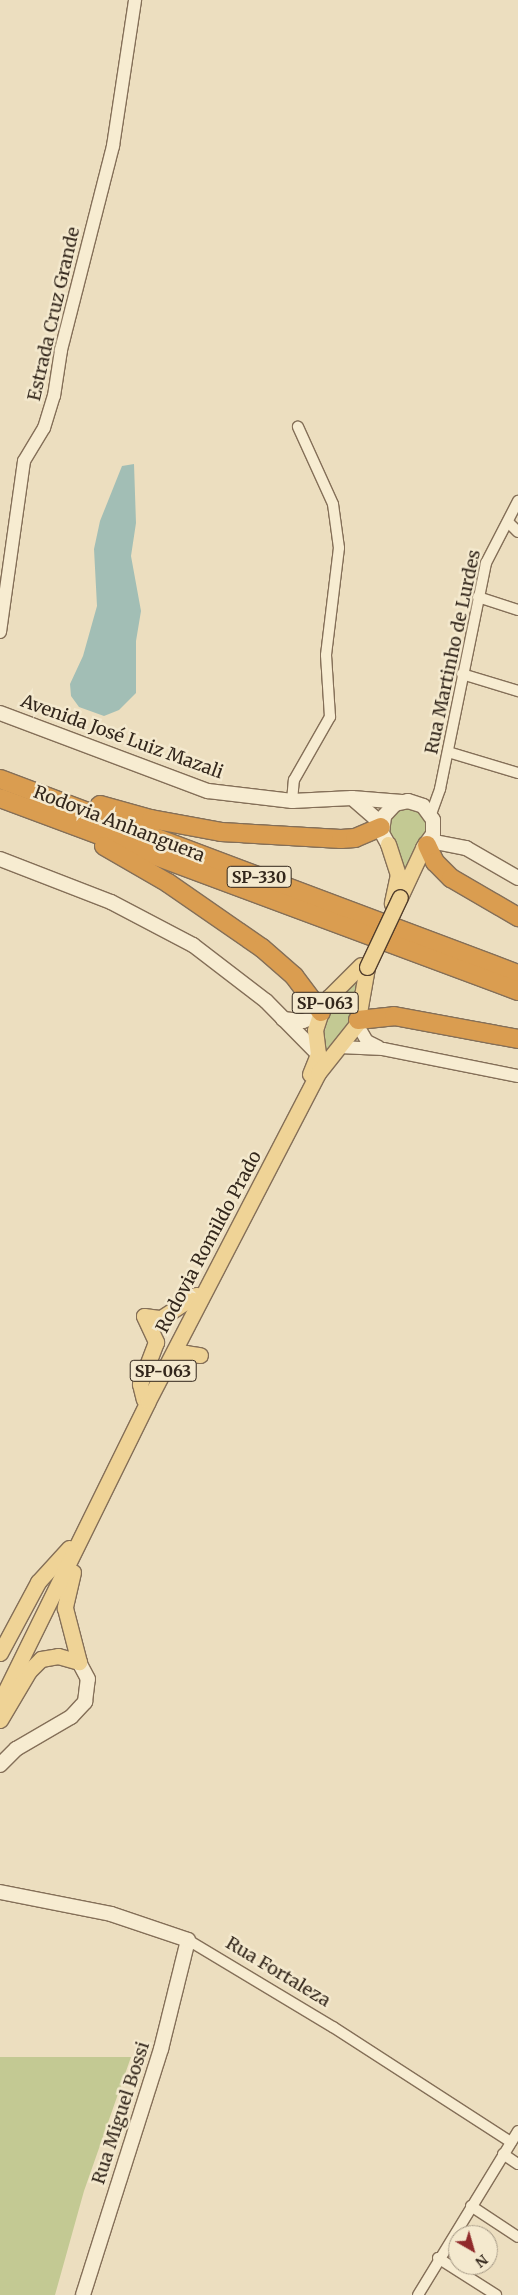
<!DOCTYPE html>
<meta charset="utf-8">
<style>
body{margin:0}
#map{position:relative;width:518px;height:2295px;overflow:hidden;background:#ecdebf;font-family:Merriweather,serif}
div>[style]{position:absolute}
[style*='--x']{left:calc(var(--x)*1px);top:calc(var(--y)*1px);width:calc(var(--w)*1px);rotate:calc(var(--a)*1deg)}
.green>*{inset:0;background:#c3c993}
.water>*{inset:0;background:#a2beb5}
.roads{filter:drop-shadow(1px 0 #846f58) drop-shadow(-1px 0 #846f58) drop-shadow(0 1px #846f58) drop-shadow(0 -1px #846f58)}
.minor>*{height:10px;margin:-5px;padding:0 5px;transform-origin:5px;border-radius:5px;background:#f7ecd1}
.tertiary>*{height:12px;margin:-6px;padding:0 6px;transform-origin:6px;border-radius:6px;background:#f7ecd1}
.secondary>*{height:14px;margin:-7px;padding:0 7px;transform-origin:7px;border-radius:7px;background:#f7ecd1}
.primary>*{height:15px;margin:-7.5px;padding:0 7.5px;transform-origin:7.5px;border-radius:7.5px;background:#efd396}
.motorway>*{height:18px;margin:-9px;padding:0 9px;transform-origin:9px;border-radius:9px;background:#da9d50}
.bridges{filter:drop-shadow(1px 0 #513d2c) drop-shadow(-1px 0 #513d2c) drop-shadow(0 1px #513d2c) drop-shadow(0 -1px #513d2c)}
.primary-bridge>*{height:15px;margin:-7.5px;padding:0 7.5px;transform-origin:7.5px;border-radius:7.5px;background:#efd396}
span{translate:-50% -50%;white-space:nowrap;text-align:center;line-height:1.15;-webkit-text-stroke:5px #f4e9ce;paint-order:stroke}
.shield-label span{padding:1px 4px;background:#f4e9ce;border:1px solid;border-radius:4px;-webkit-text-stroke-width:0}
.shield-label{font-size:16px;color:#33271c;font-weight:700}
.street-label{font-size:18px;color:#33271c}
.north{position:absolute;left:448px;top:2225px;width:50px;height:50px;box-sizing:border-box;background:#f4e9ce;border:1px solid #a79b87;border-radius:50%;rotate:142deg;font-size:14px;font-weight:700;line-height:20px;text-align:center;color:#33271c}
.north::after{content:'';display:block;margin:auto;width:18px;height:22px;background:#902a2b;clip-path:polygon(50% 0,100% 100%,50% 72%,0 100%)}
</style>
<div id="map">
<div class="green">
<i style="clip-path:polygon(404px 807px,418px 809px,429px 825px,401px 890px,386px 825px,392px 813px)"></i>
<i style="clip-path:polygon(362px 971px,351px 1021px,318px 1059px,329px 1014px)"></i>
<i style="clip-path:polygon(0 2057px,131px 2057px,84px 2191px,55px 2295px,0 2295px)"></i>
</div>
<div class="water">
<i style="clip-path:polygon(134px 464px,136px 523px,131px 556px,141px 611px,136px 641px,136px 693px,119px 710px,104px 716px,79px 707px,71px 696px,70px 684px,83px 656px,97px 606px,94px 549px,100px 521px,122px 466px)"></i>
</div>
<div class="roads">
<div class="minor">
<i style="--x:508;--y:522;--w:14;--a:45"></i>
<i style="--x:478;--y:597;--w:42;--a:18"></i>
<i style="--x:462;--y:674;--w:59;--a:16.9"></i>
<i style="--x:448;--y:752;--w:73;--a:16.7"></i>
<i style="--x:292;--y:801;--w:21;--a:-85"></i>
<i style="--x:294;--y:780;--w:73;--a:-60.3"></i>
<i style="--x:330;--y:717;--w:62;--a:-93.7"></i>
<i style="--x:326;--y:655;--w:108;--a:-83.1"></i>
<i style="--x:339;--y:548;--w:44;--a:-97.8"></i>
<i style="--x:333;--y:504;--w:85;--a:-114.4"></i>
<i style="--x:431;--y:814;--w:27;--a:-70"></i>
<i style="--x:440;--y:789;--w:231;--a:-78.5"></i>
<i style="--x:486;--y:563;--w:70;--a:-62.7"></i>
<i style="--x:188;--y:1940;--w:169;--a:31"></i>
<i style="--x:333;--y:2027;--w:212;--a:32.9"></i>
<i style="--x:503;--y:2154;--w:18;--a:34"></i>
<i style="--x:471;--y:2206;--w:56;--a:33.4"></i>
<i style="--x:438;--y:2258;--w:69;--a:32.5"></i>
<i style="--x:418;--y:2295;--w:192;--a:-58.6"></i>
</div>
<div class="tertiary">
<i style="--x:0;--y:632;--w:173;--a:-82"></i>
<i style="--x:24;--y:461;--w:39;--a:-59"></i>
<i style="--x:44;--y:428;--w:34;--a:-73"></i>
<i style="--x:54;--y:396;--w:47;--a:-81.3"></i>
<i style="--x:61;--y:350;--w:211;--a:-75.7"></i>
<i style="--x:113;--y:146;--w:148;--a:-81.4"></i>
<i style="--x:357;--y:1024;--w:20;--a:60"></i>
<i style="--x:367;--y:1041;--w:13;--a:27"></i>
<i style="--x:339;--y:1047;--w:44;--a:2.6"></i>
<i style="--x:383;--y:1049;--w:138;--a:11.3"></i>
</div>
<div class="secondary">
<i style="--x:0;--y:713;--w:222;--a:20.6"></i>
<i style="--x:208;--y:791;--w:85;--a:6.8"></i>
<i style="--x:292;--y:801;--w:60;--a:-2.9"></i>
<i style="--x:352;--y:798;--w:50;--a:4.6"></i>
<i style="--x:352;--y:798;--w:40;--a:41"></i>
<i style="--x:430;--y:841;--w:37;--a:11"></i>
<i style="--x:466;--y:848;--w:60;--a:30"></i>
<i style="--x:388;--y:844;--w:13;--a:-119"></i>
<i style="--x:382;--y:833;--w:17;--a:-83"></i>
<i style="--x:384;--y:816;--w:16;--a:-47"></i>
<i style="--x:395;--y:804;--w:13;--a:-13"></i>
<i style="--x:408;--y:801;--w:16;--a:18"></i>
<i style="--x:423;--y:806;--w:17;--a:54"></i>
<i style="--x:433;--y:820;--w:14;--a:90"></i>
<i style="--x:433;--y:834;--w:17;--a:126"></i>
<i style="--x:0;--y:859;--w:119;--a:21.2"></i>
<i style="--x:111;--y:902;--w:93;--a:27.7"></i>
<i style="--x:193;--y:945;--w:92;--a:37.5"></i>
<i style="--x:266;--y:1001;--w:74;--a:45.5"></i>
<i style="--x:283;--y:1019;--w:20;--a:6"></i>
<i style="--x:303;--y:1021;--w:18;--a:-19"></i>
<i style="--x:0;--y:1765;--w:23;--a:-45"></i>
<i style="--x:16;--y:1749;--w:64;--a:-30.2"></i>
<i style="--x:71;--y:1717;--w:21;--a:-47"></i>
<i style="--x:85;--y:1702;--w:23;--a:-83"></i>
<i style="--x:88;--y:1679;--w:19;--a:-118"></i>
<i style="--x:0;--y:1892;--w:113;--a:11.2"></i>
<i style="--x:111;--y:1914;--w:81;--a:18.7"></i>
<i style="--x:188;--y:1940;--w:112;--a:103.9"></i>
<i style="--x:161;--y:2049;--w:258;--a:107.6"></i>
</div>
<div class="primary">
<i style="--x:388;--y:844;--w:32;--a:72"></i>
<i style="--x:398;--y:874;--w:30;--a:102"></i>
<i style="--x:400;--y:897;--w:54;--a:-64.9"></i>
<i style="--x:310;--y:1074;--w:22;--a:-68"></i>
<i style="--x:318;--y:1054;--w:24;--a:-97"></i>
<i style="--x:315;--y:1030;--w:19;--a:-72"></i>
<i style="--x:321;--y:1012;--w:17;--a:-62"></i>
<i style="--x:329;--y:997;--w:45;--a:-45"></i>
<i style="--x:144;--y:1316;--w:29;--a:65"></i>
<i style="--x:156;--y:1342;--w:45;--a:110.9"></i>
<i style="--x:140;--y:1384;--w:16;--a:76"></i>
<i style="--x:144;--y:1316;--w:17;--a:7"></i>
<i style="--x:161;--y:1318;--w:42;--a:-33.3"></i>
<i style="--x:171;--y:1368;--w:21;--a:-47"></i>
<i style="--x:185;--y:1353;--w:15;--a:8"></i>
<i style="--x:73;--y:1572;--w:37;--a:103"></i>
<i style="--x:65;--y:1608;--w:56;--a:75.5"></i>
<i style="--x:0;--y:1653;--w:81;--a:-61.8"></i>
<i style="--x:38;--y:1582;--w:46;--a:-47.6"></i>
<i style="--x:0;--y:1702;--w:335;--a:-63.8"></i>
<i style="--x:148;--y:1401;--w:369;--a:-62.6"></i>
<i style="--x:318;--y:1073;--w:63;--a:-51.5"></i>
<i style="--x:357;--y:1024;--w:58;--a:-80"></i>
<i style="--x:0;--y:1720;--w:57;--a:-59.4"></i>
<i style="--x:29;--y:1671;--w:17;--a:-45"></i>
<i style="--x:41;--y:1659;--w:17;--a:-10"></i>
<i style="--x:58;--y:1656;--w:22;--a:16"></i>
</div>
<div class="motorway">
<i style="--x:0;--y:779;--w:553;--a:20.63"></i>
<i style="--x:0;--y:798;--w:553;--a:20.43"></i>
<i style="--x:100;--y:805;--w:53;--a:15.4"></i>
<i style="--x:151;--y:819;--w:71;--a:10.5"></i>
<i style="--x:221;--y:832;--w:120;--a:3.3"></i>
<i style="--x:341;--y:839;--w:14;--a:-4"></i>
<i style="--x:355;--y:838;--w:28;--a:-23"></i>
<i style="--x:427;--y:845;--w:19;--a:65"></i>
<i style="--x:435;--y:862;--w:23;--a:45"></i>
<i style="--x:451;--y:878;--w:78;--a:30.2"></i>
<i style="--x:104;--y:846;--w:74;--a:30"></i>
<i style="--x:168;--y:883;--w:114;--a:34.7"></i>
<i style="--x:262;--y:948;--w:43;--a:41.2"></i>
<i style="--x:294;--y:976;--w:45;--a:53.1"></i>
<i style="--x:358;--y:1020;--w:36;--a:-6"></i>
<i style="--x:394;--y:1016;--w:126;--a:10.5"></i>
</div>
</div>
<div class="bridges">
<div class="primary-bridge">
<i style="--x:367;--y:967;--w:77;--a:-64.8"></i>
</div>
</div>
<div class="shield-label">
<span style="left:259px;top:877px">SP-330</span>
<span style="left:325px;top:1003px">SP-063</span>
<span style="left:163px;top:1371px">SP-063</span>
</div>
<div class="street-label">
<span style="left:54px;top:314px;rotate:-77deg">Estrada Cruz Grande</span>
<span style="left:453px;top:652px;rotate:-78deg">Rua Martinho de Lurdes</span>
<span style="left:122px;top:737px;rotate:20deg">Avenida José Luiz Mazali</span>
<span style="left:119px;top:824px;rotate:21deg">Rodovia Anhanguera</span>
<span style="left:209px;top:1242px;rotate:-62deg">Rodovia Romildo Prado</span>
<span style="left:278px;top:1972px;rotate:31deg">Rua Fortaleza</span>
<span style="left:121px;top:2113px;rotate:-72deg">Rua Miguel Bossi</span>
</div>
<div class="north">N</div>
</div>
